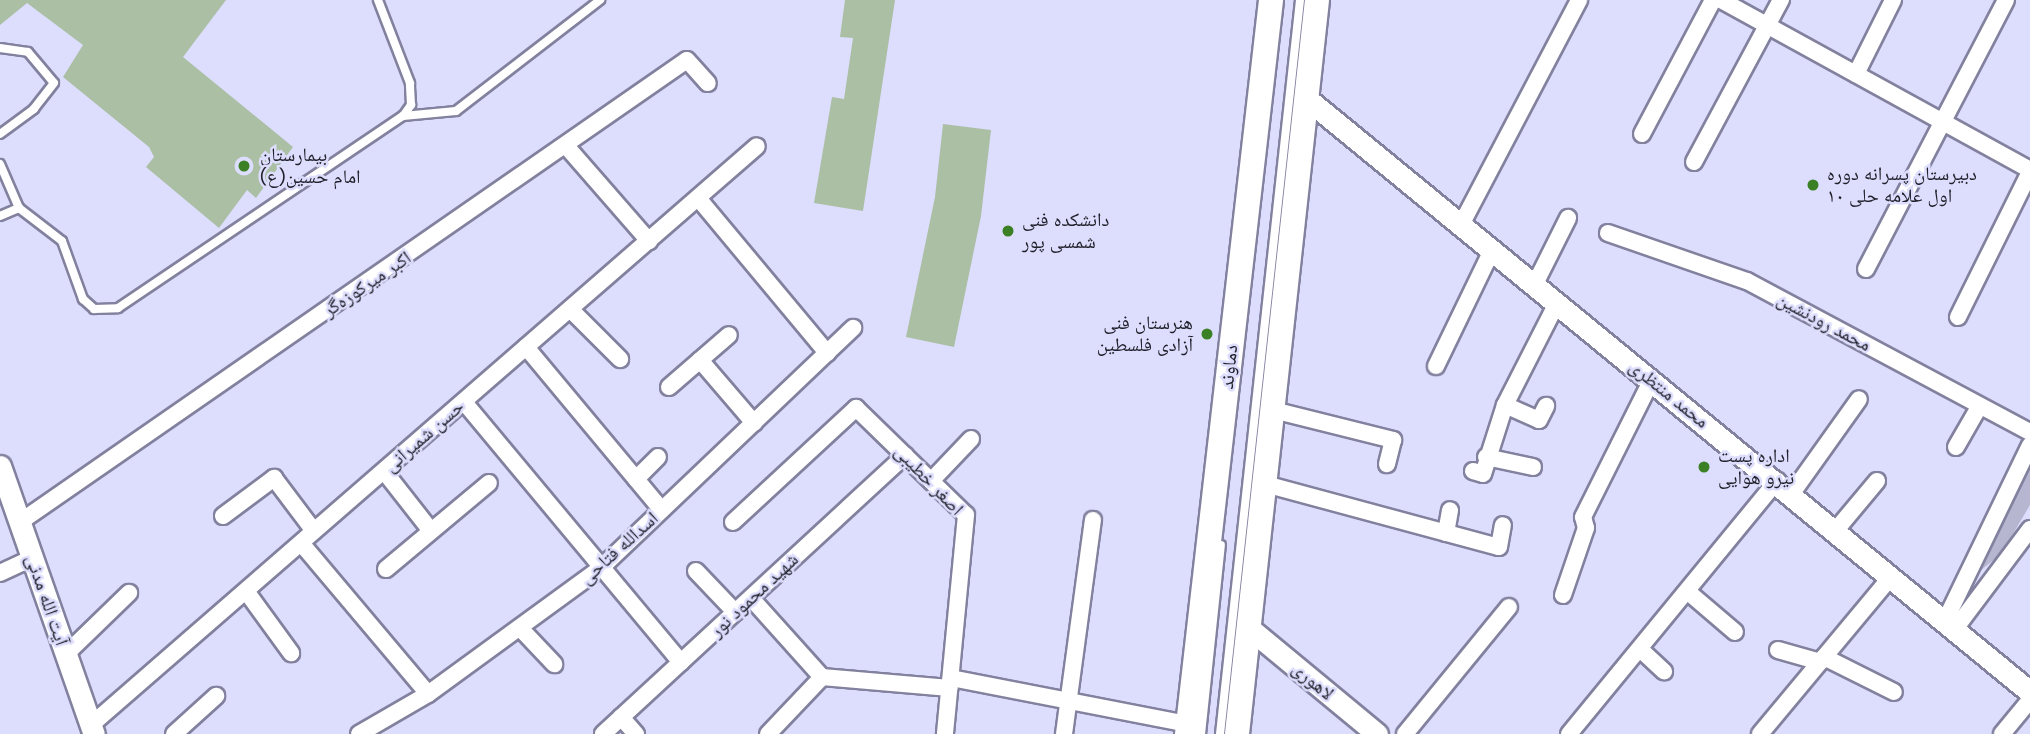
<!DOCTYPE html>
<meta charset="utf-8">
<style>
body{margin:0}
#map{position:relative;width:2030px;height:734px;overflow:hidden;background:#ddddfd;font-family:"DM Sans","Noto Naskh Arabic",sans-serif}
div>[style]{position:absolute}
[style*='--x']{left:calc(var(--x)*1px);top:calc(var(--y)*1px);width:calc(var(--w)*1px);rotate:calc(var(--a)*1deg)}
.green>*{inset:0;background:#b7b6d1}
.building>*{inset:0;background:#aabfa4}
.roads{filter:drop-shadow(2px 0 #82819e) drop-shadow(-2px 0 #82819e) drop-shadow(0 2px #82819e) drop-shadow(0 -2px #82819e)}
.service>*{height:8px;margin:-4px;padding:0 4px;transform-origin:4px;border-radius:4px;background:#fff}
.minor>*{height:16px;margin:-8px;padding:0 8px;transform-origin:8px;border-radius:8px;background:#fff}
.secondary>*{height:21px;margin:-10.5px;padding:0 10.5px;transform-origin:10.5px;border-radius:10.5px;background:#fff}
.primary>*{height:24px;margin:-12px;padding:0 12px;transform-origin:12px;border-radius:12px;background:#fff}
.dots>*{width:19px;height:19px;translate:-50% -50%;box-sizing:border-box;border:4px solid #ddddfd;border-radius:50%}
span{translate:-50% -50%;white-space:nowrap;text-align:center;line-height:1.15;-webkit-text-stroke:5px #ddddfd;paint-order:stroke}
.poi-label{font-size:19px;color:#20202b}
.left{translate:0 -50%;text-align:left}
.right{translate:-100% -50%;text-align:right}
.street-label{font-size:19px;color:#20202b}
</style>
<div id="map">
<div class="green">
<i style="clip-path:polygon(2030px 465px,2030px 505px,2001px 554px,1975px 575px)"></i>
</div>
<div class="building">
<i style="clip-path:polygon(0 0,226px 0,183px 57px,293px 147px,256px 198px,247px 190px,219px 228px,146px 167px,154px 157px,149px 147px,63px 77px,83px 45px,27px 3px,0 25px)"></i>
<i style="clip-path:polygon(845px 0,895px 0,863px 211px,814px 203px,832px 97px,844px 99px,853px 38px,840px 37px)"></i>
<i style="clip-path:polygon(943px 124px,991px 130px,981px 216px,954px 347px,906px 337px,935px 197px)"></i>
</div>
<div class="roads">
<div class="service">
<i style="--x:0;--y:48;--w:28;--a:8"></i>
<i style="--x:28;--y:52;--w:40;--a:50"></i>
<i style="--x:54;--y:83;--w:33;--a:128"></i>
<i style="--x:34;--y:109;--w:42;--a:143.7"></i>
<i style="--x:403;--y:116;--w:53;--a:-5.4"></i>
<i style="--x:456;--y:111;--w:182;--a:-37.6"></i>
<i style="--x:0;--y:164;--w:48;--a:66.6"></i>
<i style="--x:19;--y:208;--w:54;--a:37.5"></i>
<i style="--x:62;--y:241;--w:62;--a:70.1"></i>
<i style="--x:83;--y:299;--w:15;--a:42"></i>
<i style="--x:94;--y:309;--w:24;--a:-2"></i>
<i style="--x:118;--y:308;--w:344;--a:-34"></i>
<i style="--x:403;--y:116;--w:14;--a:-54"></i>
<i style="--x:411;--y:105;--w:22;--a:-93"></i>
<i style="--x:410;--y:83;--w:89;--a:-111.1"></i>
<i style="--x:0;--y:216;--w:21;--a:-23"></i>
<i style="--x:1201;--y:734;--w:190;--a:-84"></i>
<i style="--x:1220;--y:734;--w:738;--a:-83.78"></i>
</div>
<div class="minor">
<i style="--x:1721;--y:0;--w:353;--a:28.8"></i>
<i style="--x:1856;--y:74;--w:83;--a:-63.4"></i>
<i style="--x:1642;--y:134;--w:152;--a:-62.1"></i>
<i style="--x:567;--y:147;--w:125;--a:48.9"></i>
<i style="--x:1694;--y:162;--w:184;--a:-61.8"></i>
<i style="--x:698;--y:198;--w:202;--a:50.2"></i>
<i style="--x:1461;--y:225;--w:254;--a:-62.3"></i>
<i style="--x:1608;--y:233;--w:147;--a:19.1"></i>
<i style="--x:1747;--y:281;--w:321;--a:28.1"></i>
<i style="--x:1866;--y:269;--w:303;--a:-62.5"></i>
<i style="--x:1535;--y:284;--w:74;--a:-63.4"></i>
<i style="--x:570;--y:309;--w:71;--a:45"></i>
<i style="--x:1958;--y:317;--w:162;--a:-63.6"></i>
<i style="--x:526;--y:347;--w:212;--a:50.2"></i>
<i style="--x:700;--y:360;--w:83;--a:49.4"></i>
<i style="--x:1436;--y:366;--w:129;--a:-64.2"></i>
<i style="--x:669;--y:387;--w:79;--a:-40.9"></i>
<i style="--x:464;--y:402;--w:339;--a:50.2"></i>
<i style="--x:1505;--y:405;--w:37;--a:24"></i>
<i style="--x:1539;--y:420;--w:16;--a:-63"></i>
<i style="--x:1273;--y:410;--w:124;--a:14"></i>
<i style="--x:1393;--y:440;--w:25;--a:104"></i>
<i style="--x:1956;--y:447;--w:46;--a:-60.1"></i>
<i style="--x:1486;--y:457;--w:48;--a:12"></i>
<i style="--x:384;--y:471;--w:76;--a:51.9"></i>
<i style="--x:1473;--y:471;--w:10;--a:17"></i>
<i style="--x:1483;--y:474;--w:72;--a:-72.3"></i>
<i style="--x:1505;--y:405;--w:114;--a:-63"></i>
<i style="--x:636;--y:479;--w:31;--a:-45"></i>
<i style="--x:931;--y:481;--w:58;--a:-46.4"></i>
<i style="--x:1265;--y:484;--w:242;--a:15.1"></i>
<i style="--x:1499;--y:547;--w:22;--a:-80"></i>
<i style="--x:1792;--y:493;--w:115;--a:-54.5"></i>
<i style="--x:223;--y:516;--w:64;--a:-36.7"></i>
<i style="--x:274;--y:478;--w:66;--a:53"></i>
<i style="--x:20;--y:522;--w:811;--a:-34.71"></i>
<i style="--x:687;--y:60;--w:31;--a:48"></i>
<i style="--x:733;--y:522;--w:168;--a:-42.8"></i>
<i style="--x:856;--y:408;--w:153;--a:44.2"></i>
<i style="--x:966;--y:515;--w:220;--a:95.5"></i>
<i style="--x:1836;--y:530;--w:64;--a:-50.1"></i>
<i style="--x:1446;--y:533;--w:23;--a:-80"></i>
<i style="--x:301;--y:543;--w:197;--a:49.9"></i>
<i style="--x:386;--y:569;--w:134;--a:-39.9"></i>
<i style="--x:696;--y:571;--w:57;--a:46.4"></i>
<i style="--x:0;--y:573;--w:35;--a:-25"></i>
<i style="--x:246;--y:591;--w:77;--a:54"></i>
<i style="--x:1687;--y:591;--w:63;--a:40.5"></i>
<i style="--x:1563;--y:595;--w:71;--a:-71.1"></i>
<i style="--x:1586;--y:528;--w:11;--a:-105"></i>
<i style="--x:1583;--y:517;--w:154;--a:-63.4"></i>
<i style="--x:751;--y:598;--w:106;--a:48.1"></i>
<i style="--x:822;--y:677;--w:128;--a:4.9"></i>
<i style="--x:1945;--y:621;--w:195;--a:-64.2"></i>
<i style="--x:520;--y:628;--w:50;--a:46.6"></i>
<i style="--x:1955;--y:629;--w:125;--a:-53.1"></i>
<i style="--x:1640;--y:649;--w:33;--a:43"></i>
<i style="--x:1778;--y:650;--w:44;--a:15.9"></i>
<i style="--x:66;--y:654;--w:88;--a:-44.1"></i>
<i style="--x:1824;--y:657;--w:78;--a:26.6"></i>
<i style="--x:951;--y:678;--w:241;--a:11"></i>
<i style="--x:621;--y:717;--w:23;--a:49"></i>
<i style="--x:91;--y:725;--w:882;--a:-41"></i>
<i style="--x:174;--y:734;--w:57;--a:-42.1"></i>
<i style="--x:359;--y:734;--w:80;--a:-30.1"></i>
<i style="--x:428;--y:694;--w:215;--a:-36.1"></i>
<i style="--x:602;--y:567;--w:347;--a:-43.6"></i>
<i style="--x:603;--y:734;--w:411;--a:-42.7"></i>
<i style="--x:768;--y:734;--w:79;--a:-46.5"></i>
<i style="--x:1064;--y:734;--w:216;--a:-82.3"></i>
<i style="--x:1405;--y:734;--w:164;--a:-50.7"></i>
<i style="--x:1569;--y:734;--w:328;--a:-50.6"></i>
<i style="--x:1760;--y:734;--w:204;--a:-50.2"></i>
<i style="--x:2002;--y:734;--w:44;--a:-50.5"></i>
</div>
<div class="secondary">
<i style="--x:1306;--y:98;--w:936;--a:39.37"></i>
<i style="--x:0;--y:466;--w:284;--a:70.7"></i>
<i style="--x:1249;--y:628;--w:166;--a:39.6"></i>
</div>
<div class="primary">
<i style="--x:1187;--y:734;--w:739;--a:-83.47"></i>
<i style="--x:1237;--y:734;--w:738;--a:-83.78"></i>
</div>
</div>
<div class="dots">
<i style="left:244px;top:166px;background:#3b8024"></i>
<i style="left:1813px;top:185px;background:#3b8024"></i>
<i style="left:1008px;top:231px;background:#3b8024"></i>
<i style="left:1207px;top:334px;background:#3b8024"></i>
<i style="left:1704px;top:467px;background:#3b8024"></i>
</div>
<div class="poi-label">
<span class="left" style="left:260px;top:166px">بیمارستان<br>امام حسین(ع)</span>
<span class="left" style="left:1827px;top:185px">دبیرستان پسرانه دوره<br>اول علامه حلی ۱۰</span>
<span class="left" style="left:1022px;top:231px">دانشکده فنی<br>شمسی پور</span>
<span class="right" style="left:1193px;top:334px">هنرستان فنی<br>آزادی فلسطین</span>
<span class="left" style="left:1718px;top:467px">اداره پست<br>نیرو هوایی</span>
</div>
<div class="street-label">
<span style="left:367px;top:284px;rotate:-34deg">اکبر میرکوزه‌گر</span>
<span style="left:1824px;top:322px;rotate:28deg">محمد رودنشین</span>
<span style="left:1229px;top:367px;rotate:-84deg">دماوند</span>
<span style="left:1669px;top:394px;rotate:39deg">محمد منتظری</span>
<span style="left:424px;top:436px;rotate:-41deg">حسن شمیرانی</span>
<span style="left:929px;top:480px;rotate:46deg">اصغر خطیبی</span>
<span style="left:619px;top:548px;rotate:-42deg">اسدالله فتاحی</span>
<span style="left:754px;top:595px;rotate:-43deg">شهید محمود نور</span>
<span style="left:47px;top:600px;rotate:71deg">آیت الله مدنی</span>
<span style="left:1313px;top:681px;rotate:40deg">لاهوری</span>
</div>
</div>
